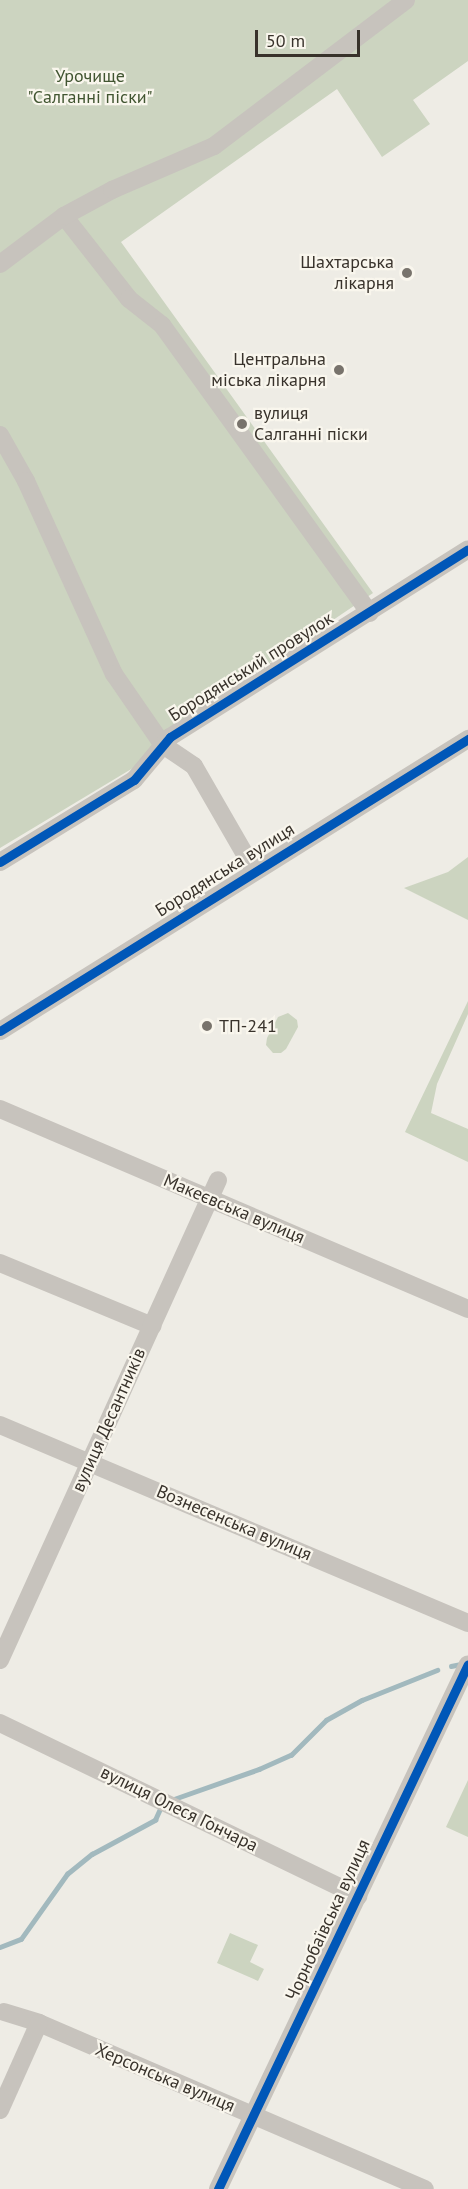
<!DOCTYPE html>
<meta charset="utf-8">
<style>
body{margin:0}
#map{position:relative;width:468px;height:2189px;overflow:hidden;background:#eeece5;font-family:"PT Sans",sans-serif}
div>[style]{position:absolute}
[style*='--x']{left:calc(var(--x)*1px);top:calc(var(--y)*1px);width:calc(var(--w)*1px);rotate:calc(var(--a)*1deg)}
.green>*{inset:0;background:#ccd4c0}
.stream>*{height:4.5px;margin:-2.25px;padding:0 2.25px;transform-origin:2.25px;border-radius:2.25px;background:#a2b9be}
.minor>*{height:18px;margin:-9px;padding:0 9px;transform-origin:9px;border-radius:9px;background:#c7c3bd}
.cycleway>*{height:9px;margin:-4.5px;padding:0 4.5px;transform-origin:4.5px;border-radius:4.5px;background:#0057b8}
.dots>*{width:16px;height:16px;translate:-50% -50%;box-sizing:border-box;border:3px solid #f9f6ed;border-radius:50%}
span{translate:-50% -50%;white-space:nowrap;text-align:center;line-height:1.15;-webkit-text-stroke:4.5px #f9f6ed;paint-order:stroke}
.park-label{font-size:18px;color:#415531}
.poi-label{font-size:18px;color:#38322b}
.right{translate:-100% -50%;text-align:right}
.left{translate:0 -50%;text-align:left}
.street-label{font-size:18px;color:#38322b}
.scale{position:absolute;left:255px;top:30px;width:105px;height:27px;box-sizing:border-box;border:3px solid #38322b;border-top:0;padding-left:8px;font-size:18px;line-height:21px;white-space:nowrap;color:#38322b;-webkit-text-stroke:4px #f9f6ed;paint-order:stroke}
</style>
<div id="map">
<div class="green">
<i style="clip-path:polygon(0 0,468px 0,468px 61px,413px 100px,430px 124px,382px 157px,337px 89px,121px 242px,373px 593px,166px 733px,138px 765px,0 848px)"></i>
<i style="clip-path:polygon(468px 857px,468px 920px,404px 888px,448px 872px)"></i>
<i style="clip-path:polygon(468px 1001px,468px 1014px,437px 1084px,431px 1113px,468px 1129px,468px 1162px,405px 1132px)"></i>
<i style="clip-path:polygon(288px 1013px,297px 1020px,298px 1027px,286px 1049px,281px 1053px,273px 1053px,266px 1045px,267px 1038px,278px 1017px)"></i>
<i style="clip-path:polygon(468px 1780px,468px 1837px,446px 1827px)"></i>
<i style="clip-path:polygon(230px 1933px,258px 1945px,250px 1962px,264px 1969px,258px 1981px,217px 1963px)"></i>
</div>
<div class="stream">
<i style="--x:451;--y:1666;--w:10;--a:-11"></i>
<i style="--x:174;--y:1799;--w:90;--a:-19.4"></i>
<i style="--x:259;--y:1769;--w:35;--a:-24"></i>
<i style="--x:291;--y:1755;--w:49;--a:-45"></i>
<i style="--x:326;--y:1720;--w:41;--a:-29.1"></i>
<i style="--x:362;--y:1700;--w:81;--a:-21.8"></i>
<i style="--x:0;--y:1947;--w:22;--a:-21"></i>
<i style="--x:21;--y:1939;--w:80;--a:-54.7"></i>
<i style="--x:67;--y:1874;--w:32;--a:-39"></i>
<i style="--x:92;--y:1854;--w:72;--a:-28.4"></i>
<i style="--x:155;--y:1820;--w:12;--a:-66"></i>
</div>
<div class="minor">
<i style="--x:64;--y:216;--w:105;--a:51.9"></i>
<i style="--x:129;--y:299;--w:42;--a:38.2"></i>
<i style="--x:162;--y:325;--w:355;--a:54.2"></i>
<i style="--x:0;--y:264;--w:80;--a:-36.9"></i>
<i style="--x:64;--y:216;--w:55;--a:-28.4"></i>
<i style="--x:112;--y:190;--w:111;--a:-23.3"></i>
<i style="--x:214;--y:146;--w:241;--a:-37.2"></i>
<i style="--x:0;--y:435;--w:53;--a:60.5"></i>
<i style="--x:26;--y:481;--w:212;--a:65.5"></i>
<i style="--x:114;--y:674;--w:86;--a:55.4"></i>
<i style="--x:163;--y:745;--w:37;--a:34"></i>
<i style="--x:194;--y:766;--w:120;--a:60"></i>
<i style="--x:0;--y:862;--w:157;--a:-31.5"></i>
<i style="--x:134;--y:780;--w:56;--a:-50.1"></i>
<i style="--x:170;--y:737;--w:352;--a:-32.2"></i>
<i style="--x:0;--y:1031;--w:552;--a:-31.96"></i>
<i style="--x:0;--y:1109;--w:509;--a:23.14"></i>
<i style="--x:0;--y:1263;--w:165;--a:22.5"></i>
<i style="--x:0;--y:1425;--w:508;--a:22.93"></i>
<i style="--x:0;--y:1660;--w:527;--a:-65.57"></i>
<i style="--x:0;--y:1723;--w:398;--a:25.8"></i>
<i style="--x:4;--y:2012;--w:37;--a:17"></i>
<i style="--x:39;--y:2023;--w:420;--a:23.3"></i>
<i style="--x:0;--y:2110;--w:95;--a:-65.9"></i>
<i style="--x:218;--y:2189;--w:581;--a:-64.54"></i>
</div>
<div class="cycleway">
<i style="--x:0;--y:862;--w:157;--a:-31.5"></i>
<i style="--x:134;--y:780;--w:56;--a:-50.1"></i>
<i style="--x:170;--y:737;--w:352;--a:-32.2"></i>
<i style="--x:0;--y:1031;--w:552;--a:-31.96"></i>
<i style="--x:218;--y:2189;--w:581;--a:-64.54"></i>
</div>
<div class="dots">
<i style="left:407px;top:273px;background:#78736c"></i>
<i style="left:339px;top:370px;background:#78736c"></i>
<i style="left:242px;top:424px;background:#78736c"></i>
<i style="left:207px;top:1026px;background:#78736c"></i>
</div>
<div class="park-label">
<span style="left:90px;top:87px">Урочище<br>"Салганні піски"</span>
</div>
<div class="poi-label">
<span class="right" style="left:394px;top:273px">Шахтарська<br>лікарня</span>
<span class="right" style="left:326px;top:370px">Центральна<br>міська лікарня</span>
<span class="left" style="left:254px;top:424px">вулиця<br>Салганні піски</span>
<span class="left" style="left:219px;top:1026px">ТП-241</span>
</div>
<div class="street-label">
<span style="left:251px;top:667px;rotate:-32deg">Бородянський провулок</span>
<span style="left:225px;top:870px;rotate:-32deg">Бородянська вулиця</span>
<span style="left:234px;top:1209px;rotate:23deg">Макеєвська вулиця</span>
<span style="left:109px;top:1420px;rotate:-66deg">вулиця Десантників</span>
<span style="left:234px;top:1523px;rotate:23deg">Вознесенська вулиця</span>
<span style="left:179px;top:1809px;rotate:26deg">вулиця Олеся Гончара</span>
<span style="left:328px;top:1920px;rotate:-65deg">Чорнобаївська вулиця</span>
<span style="left:165px;top:2078px;rotate:23deg">Херсонська вулиця</span>
</div>
<div class="scale">50 m</div>
</div>
